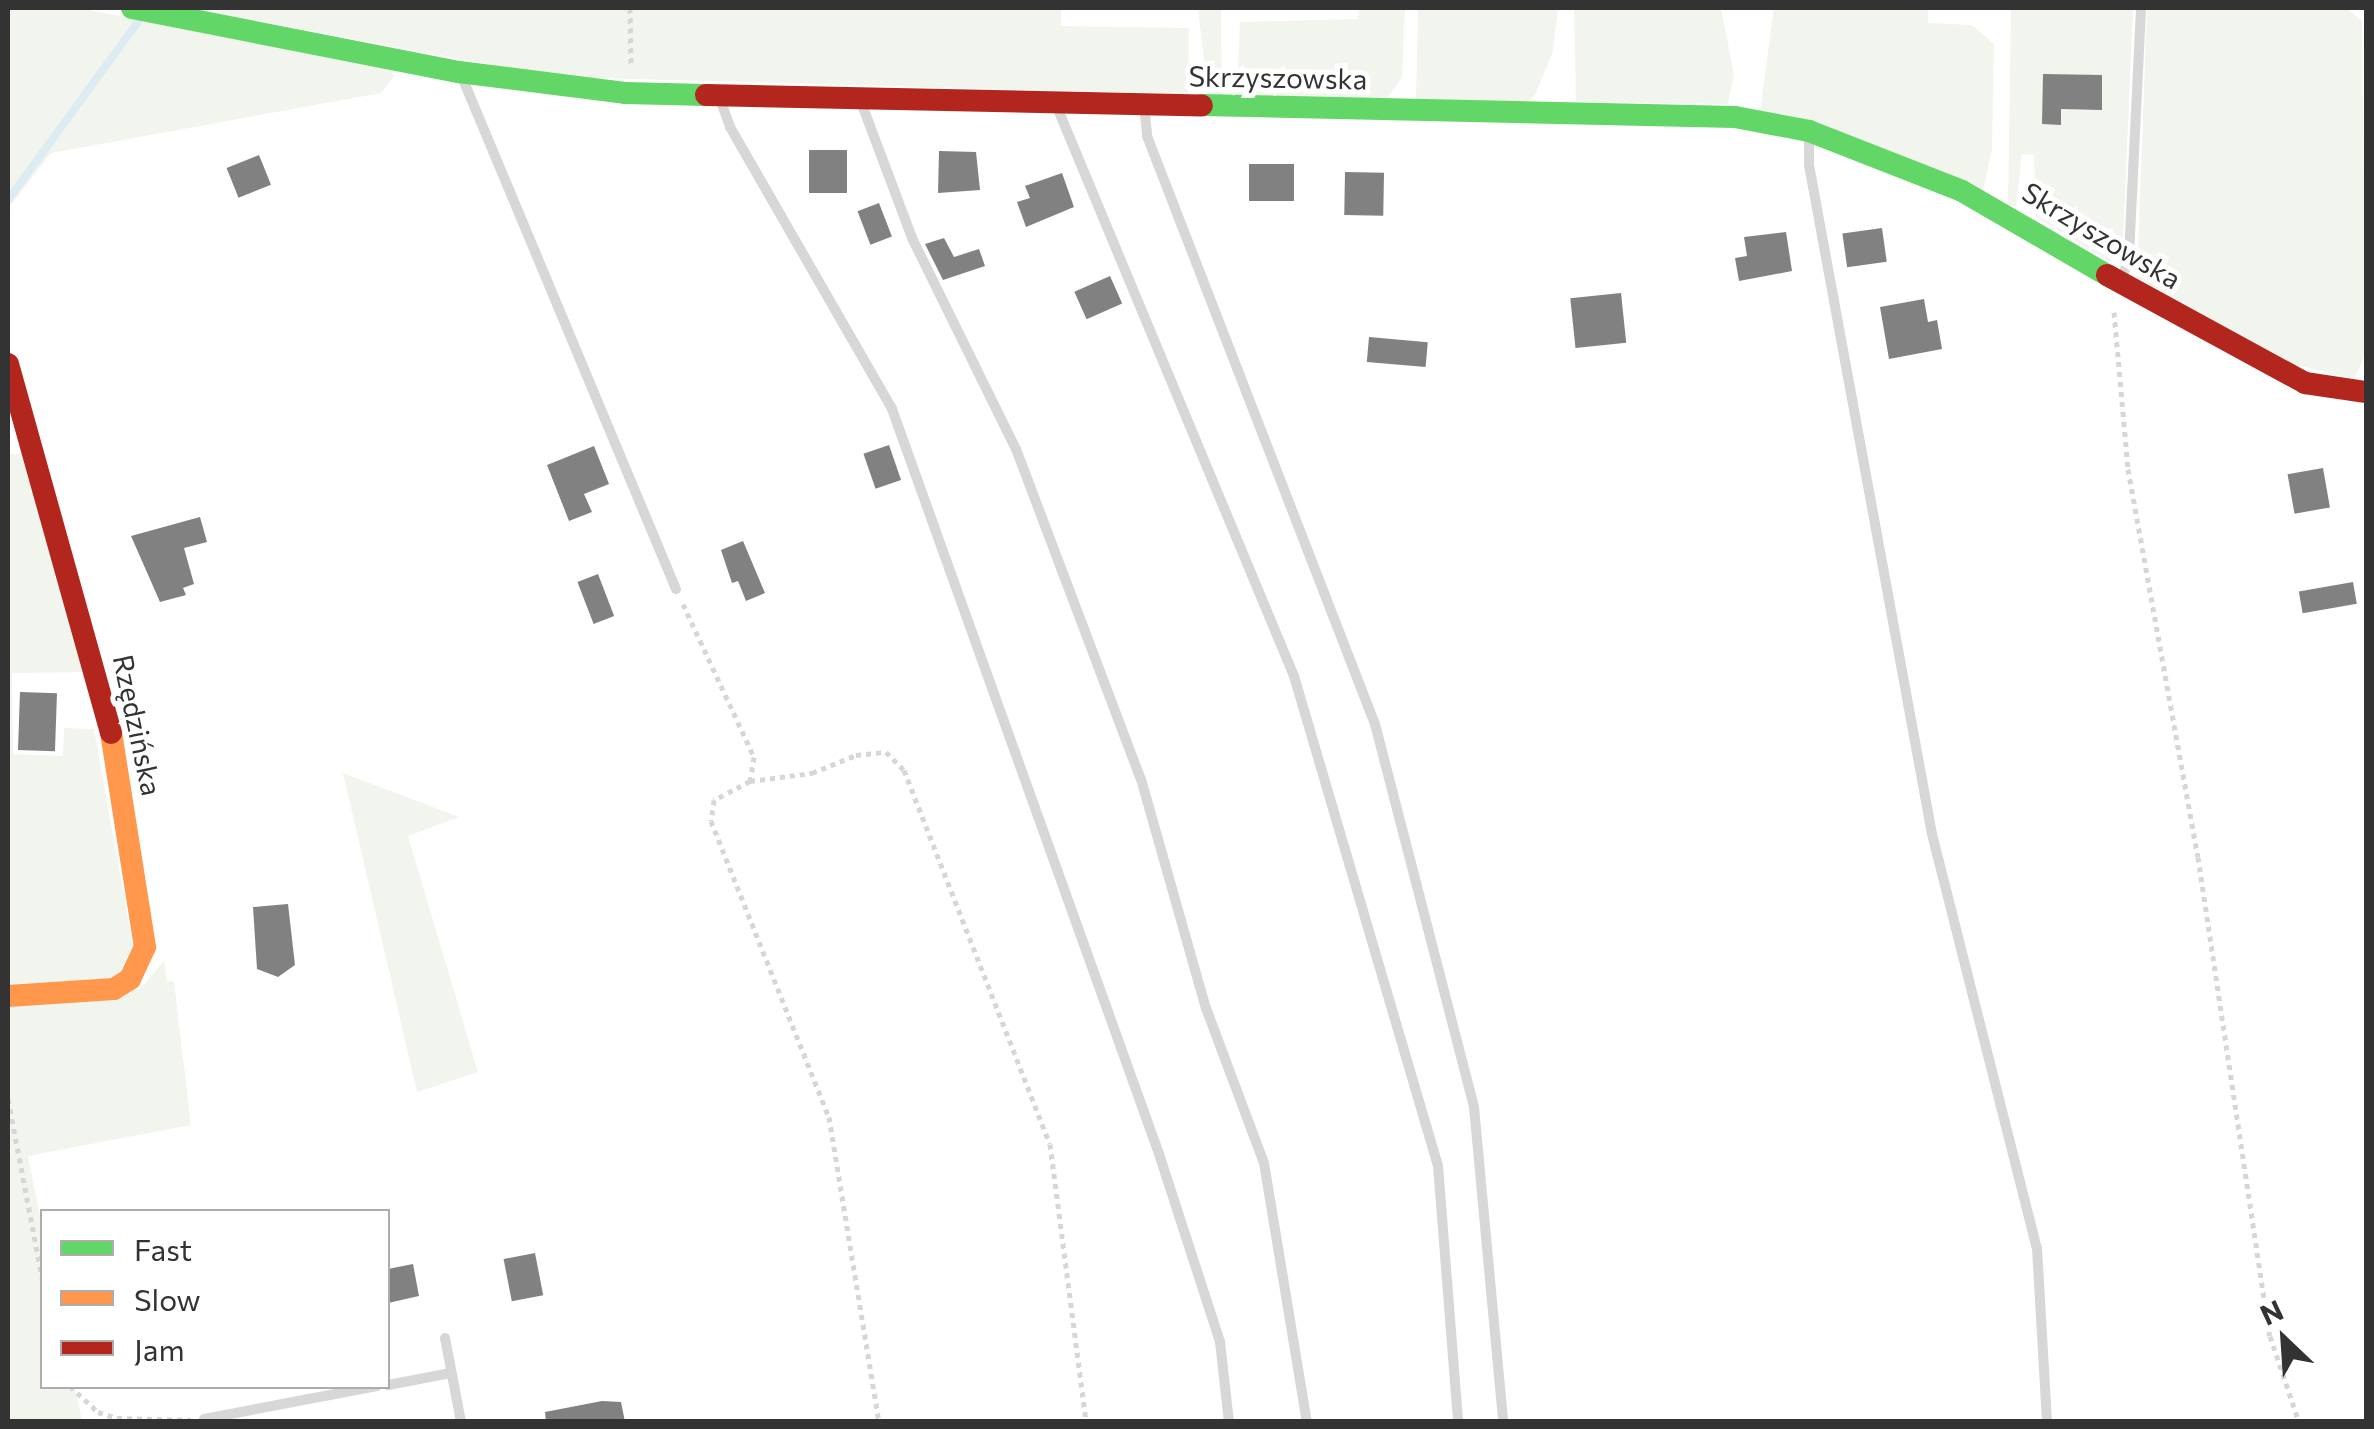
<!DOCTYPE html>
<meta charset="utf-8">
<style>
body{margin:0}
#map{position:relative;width:2374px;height:1429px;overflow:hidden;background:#fff;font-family:Commissioner,sans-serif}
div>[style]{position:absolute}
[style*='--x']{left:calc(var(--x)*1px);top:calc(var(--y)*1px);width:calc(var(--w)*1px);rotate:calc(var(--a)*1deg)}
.green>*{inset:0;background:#f1f5ed}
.stream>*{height:8px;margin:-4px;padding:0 4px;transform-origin:4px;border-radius:4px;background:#ddebf3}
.building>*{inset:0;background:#818181;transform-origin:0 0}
.path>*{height:5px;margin-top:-2.5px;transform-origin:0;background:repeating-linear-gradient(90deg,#d6d6d6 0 5px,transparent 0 10px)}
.lane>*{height:10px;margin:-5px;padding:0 5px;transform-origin:5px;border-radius:5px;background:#d7d7d7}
.fast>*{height:22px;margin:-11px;padding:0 11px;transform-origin:11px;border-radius:11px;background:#63d668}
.slow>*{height:22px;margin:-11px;padding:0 11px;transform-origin:11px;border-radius:11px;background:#ff974d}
.jam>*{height:22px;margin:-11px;padding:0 11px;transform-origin:11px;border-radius:11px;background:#b3261e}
span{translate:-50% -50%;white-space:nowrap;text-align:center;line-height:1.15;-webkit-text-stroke:10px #fff;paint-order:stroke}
.street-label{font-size:28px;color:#333}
.frame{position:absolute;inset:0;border:10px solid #333;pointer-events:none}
.legend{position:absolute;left:40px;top:1209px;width:350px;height:180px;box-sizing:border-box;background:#fff;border:2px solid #adadad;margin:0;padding:12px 18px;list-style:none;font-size:30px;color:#333}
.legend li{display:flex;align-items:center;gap:20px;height:50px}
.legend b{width:50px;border:2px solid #adadad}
.north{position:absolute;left:2234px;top:1289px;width:100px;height:100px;-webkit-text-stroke:8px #fff;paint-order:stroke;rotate:335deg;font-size:28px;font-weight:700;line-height:40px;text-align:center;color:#333}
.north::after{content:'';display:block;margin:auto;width:35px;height:45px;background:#333;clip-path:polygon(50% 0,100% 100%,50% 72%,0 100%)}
</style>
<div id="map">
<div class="green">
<i style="clip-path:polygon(8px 8px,78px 8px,391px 69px,394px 76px,381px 93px,51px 153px,8px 209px)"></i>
<i style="clip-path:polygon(189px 8px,1061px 8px,1061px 26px,1189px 28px,1188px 94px,556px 77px)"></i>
<i style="clip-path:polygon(1198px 8px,1221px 8px,1222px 95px,1208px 95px)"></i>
<i style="clip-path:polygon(1359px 8px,1405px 8px,1402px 78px,1386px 99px,1237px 95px,1240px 22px,1358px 19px)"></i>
<i style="clip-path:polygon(1418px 8px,1558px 8px,1553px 51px,1535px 95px,1528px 102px,1416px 100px)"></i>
<i style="clip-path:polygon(1574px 8px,1721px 8px,1734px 75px,1728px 104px,1576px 102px)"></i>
<i style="clip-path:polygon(1774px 8px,1928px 8px,1928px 23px,1972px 25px,1994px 44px,1992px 149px,1983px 191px,1760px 112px)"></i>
<i style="clip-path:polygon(2011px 8px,2133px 8px,2123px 241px,2109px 261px,2036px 217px,2034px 155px,2022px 154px,2016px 207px,2008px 203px)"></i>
<i style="clip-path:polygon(2147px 8px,2347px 8px,2362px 21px,2366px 353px,2354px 379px,2289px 363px,2137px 278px)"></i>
<i style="clip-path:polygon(8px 454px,25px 454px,88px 672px,12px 673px,13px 754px,63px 756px,64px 728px,94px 729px,133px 947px,115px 981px,8px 988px)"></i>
<i style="clip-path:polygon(343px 773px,459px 817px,408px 836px,478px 1072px,417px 1092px)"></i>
<i style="clip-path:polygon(164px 961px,167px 981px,174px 982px,191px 1125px,28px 1156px,42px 1227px,42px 1386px,75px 1387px,82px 1421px,8px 1421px,8px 1002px,140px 989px)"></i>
</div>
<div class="stream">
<i style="--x:8;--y:200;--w:224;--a:-53.9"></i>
</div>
<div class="building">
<i style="clip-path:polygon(2043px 74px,2102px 75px,2102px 110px,2061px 109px,2061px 125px,2042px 124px)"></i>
<i style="left:809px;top:150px;width:38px;height:43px"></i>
<i style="clip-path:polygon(939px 151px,976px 152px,980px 190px,938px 193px)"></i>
<i style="left:259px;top:155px;width:32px;height:35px;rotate:68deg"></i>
<i style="left:1249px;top:164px;width:45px;height:37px"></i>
<i style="left:1345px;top:172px;width:39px;height:43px;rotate:1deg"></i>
<i style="clip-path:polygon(1062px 173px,1074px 207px,1026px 227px,1017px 202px,1030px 198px,1025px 186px)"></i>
<i style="left:879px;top:203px;width:36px;height:23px;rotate:69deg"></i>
<i style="left:1882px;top:228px;width:34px;height:40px;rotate:82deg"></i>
<i style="clip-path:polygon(1786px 232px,1792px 271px,1739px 281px,1735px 258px,1747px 256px,1744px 237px)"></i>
<i style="clip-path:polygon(944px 238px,954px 257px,979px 249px,985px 266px,943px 280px,925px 244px)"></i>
<i style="left:1110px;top:276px;width:30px;height:39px;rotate:66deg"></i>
<i style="left:1621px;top:293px;width:50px;height:51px;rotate:84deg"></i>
<i style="clip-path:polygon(1924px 299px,1928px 322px,1937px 320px,1942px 349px,1889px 359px,1880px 307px)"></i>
<i style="left:1369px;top:337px;width:59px;height:25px;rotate:5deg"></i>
<i style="left:889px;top:445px;width:37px;height:27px;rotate:71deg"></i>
<i style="clip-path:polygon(594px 446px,609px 484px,584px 494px,592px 512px,569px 521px,547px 465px)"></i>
<i style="left:2323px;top:468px;width:40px;height:36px;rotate:80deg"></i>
<i style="clip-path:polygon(200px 517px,207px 542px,184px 548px,194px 584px,183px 588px,186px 595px,160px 602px,131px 536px)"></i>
<i style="clip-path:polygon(743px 541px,765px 593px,746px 601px,738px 581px,732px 583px,721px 550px)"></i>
<i style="left:598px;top:574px;width:45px;height:22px;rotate:69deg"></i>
<i style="left:2353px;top:582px;width:22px;height:55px;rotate:80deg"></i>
<i style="left:20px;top:692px;width:37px;height:58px;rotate:2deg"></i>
<i style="clip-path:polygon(288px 904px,295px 965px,278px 977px,257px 969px,253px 907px)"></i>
<i style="left:535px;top:1253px;width:43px;height:32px;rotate:79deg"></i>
<i style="clip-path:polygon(413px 1264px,419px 1296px,388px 1303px,388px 1269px)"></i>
<i style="clip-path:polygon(602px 1401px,621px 1402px,625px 1422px,546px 1422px,545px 1412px)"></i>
</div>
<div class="path">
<i style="--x:630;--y:8;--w:58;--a:89"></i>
<i style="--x:2114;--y:312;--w:158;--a:84.9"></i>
<i style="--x:2128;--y:469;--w:394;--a:79.8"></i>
<i style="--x:2198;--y:857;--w:484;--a:81.5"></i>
<i style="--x:2270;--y:1336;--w:91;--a:71.4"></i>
<i style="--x:683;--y:604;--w:169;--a:65.1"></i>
<i style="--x:754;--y:757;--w:24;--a:99"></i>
<i style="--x:750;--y:781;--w:41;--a:152.2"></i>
<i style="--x:714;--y:800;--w:21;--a:98"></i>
<i style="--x:711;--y:821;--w:319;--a:68.3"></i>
<i style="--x:829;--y:1117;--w:309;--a:80.7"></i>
<i style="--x:750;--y:781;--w:63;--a:-7.4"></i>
<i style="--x:812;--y:773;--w:48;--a:-22.2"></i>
<i style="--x:856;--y:755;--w:30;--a:-6"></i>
<i style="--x:886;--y:752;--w:25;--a:45"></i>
<i style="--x:904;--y:770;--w:401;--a:68.7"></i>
<i style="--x:1050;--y:1144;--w:280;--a:82.6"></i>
<i style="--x:8;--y:1099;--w:182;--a:79.2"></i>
<i style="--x:70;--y:1386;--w:38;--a:43"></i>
<i style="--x:98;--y:1412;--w:20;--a:18"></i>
<i style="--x:117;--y:1418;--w:74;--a:1.5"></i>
</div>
<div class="lane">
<i style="--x:462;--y:77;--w:555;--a:67.32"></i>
<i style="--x:720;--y:99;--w:30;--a:70"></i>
<i style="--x:730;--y:127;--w:325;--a:60.1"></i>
<i style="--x:892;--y:409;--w:791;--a:70.28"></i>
<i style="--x:1159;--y:1154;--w:198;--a:72"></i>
<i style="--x:1220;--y:1342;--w:81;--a:83.6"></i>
<i style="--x:861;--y:102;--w:145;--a:69.4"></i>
<i style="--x:912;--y:238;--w:235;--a:63.8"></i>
<i style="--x:1016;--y:449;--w:353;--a:69.3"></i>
<i style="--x:1141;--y:779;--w:238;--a:74.2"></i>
<i style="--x:1206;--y:1008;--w:165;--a:69.5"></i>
<i style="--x:1264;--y:1163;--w:263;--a:80.6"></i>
<i style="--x:1144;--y:105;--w:31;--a:84"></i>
<i style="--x:1147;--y:136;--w:631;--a:68.81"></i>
<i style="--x:1375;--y:724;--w:396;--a:75.5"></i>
<i style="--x:1474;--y:1107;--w:316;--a:84.7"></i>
<i style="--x:1057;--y:107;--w:616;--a:67.39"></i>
<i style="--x:1294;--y:676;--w:511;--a:73.62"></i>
<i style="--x:1438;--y:1166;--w:257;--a:85.5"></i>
<i style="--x:1809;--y:137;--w:28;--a:90"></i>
<i style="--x:1809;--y:165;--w:680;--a:79.58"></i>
<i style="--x:1932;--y:834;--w:427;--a:75.8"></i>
<i style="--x:2037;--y:1248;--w:174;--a:86.7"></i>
<i style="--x:2122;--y:280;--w:26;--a:-74"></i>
<i style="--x:2129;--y:255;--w:247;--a:-87.2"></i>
<i style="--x:445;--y:1338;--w:86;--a:79.2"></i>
<i style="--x:388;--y:1385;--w:64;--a:-10.8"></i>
<i style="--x:204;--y:1419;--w:176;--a:-10.8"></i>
</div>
<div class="fast">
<i style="--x:132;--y:8;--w:333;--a:11.1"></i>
<i style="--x:459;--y:72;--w:167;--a:7.2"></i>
<i style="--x:625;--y:93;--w:81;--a:1.4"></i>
<i style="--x:1202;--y:105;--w:533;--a:1.29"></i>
<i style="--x:1735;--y:117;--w:75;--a:10.7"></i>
<i style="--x:1809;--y:131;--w:164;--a:21.4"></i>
<i style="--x:1962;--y:191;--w:168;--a:30.1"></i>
</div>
<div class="slow">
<i style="--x:8;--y:996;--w:106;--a:-3.8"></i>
<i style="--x:114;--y:989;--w:19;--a:-32"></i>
<i style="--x:130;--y:979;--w:35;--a:-65"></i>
<i style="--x:145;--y:947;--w:217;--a:-99"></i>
</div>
<div class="jam">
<i style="--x:706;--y:95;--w:496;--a:1.2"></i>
<i style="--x:2107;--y:275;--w:226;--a:28.6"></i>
<i style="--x:2305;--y:383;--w:62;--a:8.4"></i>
<i style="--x:8;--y:364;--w:383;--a:74.4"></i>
</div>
<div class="street-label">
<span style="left:1278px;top:77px;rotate:1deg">Skrzyszowska</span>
<span style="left:2102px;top:235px;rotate:31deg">Skrzyszowska</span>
<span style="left:138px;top:725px;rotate:78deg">Rzędzińska</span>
</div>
<div class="frame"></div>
<ul class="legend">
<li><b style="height:12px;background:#63d668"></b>Fast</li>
<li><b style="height:12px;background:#ff974d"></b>Slow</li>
<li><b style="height:12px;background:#b3261e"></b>Jam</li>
</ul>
<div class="north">N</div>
</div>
